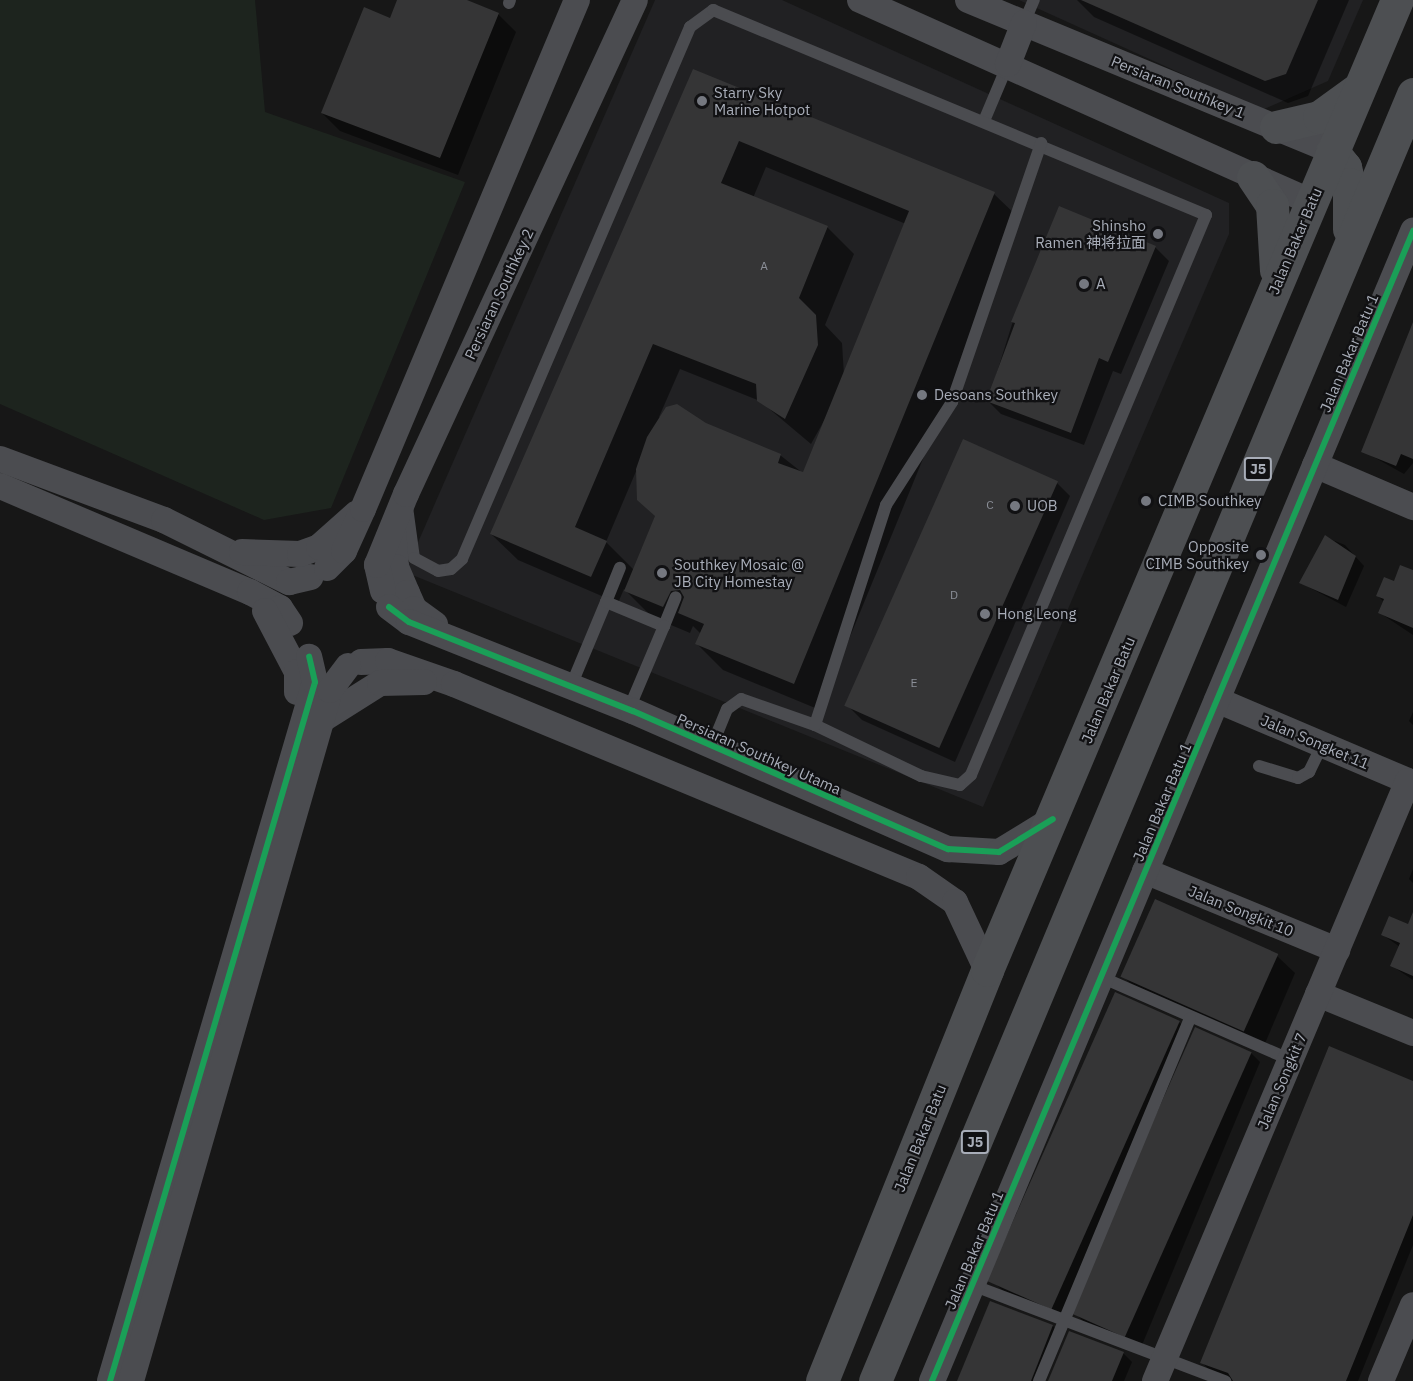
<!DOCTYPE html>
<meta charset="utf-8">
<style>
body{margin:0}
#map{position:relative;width:1413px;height:1381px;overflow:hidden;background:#171717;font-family:"IBM Plex Sans","Noto Sans SC",sans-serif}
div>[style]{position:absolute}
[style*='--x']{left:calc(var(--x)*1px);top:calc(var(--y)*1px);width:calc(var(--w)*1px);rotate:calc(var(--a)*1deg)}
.built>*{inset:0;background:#212123}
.green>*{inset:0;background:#1d241e}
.shadow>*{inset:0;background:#0007}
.building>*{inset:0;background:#353536;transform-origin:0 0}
.service>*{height:12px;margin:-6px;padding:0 6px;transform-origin:6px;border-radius:6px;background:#4b4c50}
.minor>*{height:26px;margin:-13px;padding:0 13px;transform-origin:13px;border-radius:13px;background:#4b4c50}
.primary>*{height:33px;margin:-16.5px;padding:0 16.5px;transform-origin:16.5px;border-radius:16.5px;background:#4d4f52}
.cycleway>*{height:6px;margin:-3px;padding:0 3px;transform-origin:3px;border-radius:3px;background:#1a9f57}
.dots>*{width:16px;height:16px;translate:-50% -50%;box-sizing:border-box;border:3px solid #111113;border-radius:50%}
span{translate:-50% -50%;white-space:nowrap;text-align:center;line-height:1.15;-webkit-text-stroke:4.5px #111113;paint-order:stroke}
.number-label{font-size:12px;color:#8b8f98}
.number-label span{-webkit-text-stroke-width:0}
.shield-label span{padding:2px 4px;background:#111113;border:2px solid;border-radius:4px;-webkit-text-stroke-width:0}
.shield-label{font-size:14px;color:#a8adb8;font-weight:700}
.street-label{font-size:15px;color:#a8adb8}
.poi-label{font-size:15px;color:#a8adb8}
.left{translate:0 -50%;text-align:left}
.right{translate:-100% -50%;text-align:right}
</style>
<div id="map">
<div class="built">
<i style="clip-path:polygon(655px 0,782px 0,1229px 203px,1229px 234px,983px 807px,405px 572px)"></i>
<i style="clip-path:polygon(1019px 0,1363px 0,1328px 81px,1262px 110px)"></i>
</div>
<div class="green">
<i style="clip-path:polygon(0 0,255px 0,265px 112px,465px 182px,331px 508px,264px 520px,0 404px)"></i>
</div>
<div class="shadow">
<i style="clip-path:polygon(399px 0,463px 0,498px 14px,516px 32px,458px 175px,340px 131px,322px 113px,391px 20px)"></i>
<i style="clip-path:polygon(1077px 0,1349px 0,1308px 96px,1288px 103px,1094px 17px)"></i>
<i style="clip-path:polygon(evenodd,694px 71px,994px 194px,1021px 220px,820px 710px,723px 670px,697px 644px,701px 634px,693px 626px,690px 633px,652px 617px,624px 589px,618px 603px,518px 560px,491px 534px,694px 71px,766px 167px,906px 224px,844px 375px,842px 343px,825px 325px,854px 254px,827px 227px,753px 198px,766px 167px,694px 71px,680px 369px,760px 401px,811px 444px,830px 410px,804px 474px,780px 455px,706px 424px,659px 417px,680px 369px,694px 71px,637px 469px,656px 517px,634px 570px,606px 542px,637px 469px)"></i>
<i style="clip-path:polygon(1155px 247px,1169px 261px,1121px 374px,1113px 371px,1084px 445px,1001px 414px,988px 401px,1013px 321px)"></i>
<i style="clip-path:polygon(1413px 327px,1413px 463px,1404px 474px,1363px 451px)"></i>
<i style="clip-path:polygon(1057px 483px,1070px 496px,955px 762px,862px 720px,849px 707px)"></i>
<i style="clip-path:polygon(1325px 537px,1345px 545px,1364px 566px,1346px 607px,1301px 583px)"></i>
<i style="clip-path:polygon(1413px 572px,1413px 635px,1380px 613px,1384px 602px,1378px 596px)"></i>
<i style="clip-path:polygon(1413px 712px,1413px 725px,1409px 721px)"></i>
<i style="clip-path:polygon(1413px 869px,1413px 883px,1409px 879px)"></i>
<i style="clip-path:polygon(1156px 901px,1277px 956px,1295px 973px,1263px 1048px,1141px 994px,1123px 976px)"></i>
<i style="clip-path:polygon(1413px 928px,1413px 980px,1392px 966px,1400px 947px,1383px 935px)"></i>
<i style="clip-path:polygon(1179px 1022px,1188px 1031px,1069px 1317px,1004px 1292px,995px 1283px)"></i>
<i style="clip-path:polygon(1251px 1053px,1260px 1062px,1142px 1345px,1086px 1324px,1077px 1315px)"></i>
<i style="clip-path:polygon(1413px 1082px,1413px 1245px,1358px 1381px,1233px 1381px,1210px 1371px,1202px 1362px)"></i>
<i style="clip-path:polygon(991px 1303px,1053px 1326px,1061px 1335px,1042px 1381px,959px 1381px)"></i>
<i style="clip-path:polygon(1123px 1353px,1132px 1362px,1124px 1381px,1050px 1381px)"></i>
</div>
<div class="building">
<i style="clip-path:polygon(397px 0,467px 0,499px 13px,440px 158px,321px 113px,364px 7px,390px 18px)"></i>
<i style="clip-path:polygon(1081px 0,1318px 0,1286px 74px,1265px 81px)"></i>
<i style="clip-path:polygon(693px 69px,995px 192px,794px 684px,695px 644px,704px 624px,678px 613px,684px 597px,680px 590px,671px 591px,663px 607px,624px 591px,655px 516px,637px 500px,636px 469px,647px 437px,666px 407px,677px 404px,706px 423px,781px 454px,778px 463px,803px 472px,909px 211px,739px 141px,721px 183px,828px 226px,799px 298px,816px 315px,818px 345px,785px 419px,757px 401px,756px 384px,653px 344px,575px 527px,607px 541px,591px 577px,490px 534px)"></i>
<i style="clip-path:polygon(1059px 206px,1156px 246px,1108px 362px,1099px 358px,1071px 433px,986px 401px,1015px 323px,1011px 322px)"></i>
<i style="clip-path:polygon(1413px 322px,1413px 459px,1401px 454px,1396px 466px,1361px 452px)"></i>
<i style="left:963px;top:439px;width:104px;height:292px;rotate:24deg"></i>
<i style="clip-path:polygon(1325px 535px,1356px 556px,1338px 600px,1299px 583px)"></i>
<i style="clip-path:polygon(1400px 565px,1413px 570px,1413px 628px,1378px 613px,1384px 599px,1376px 596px,1384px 577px,1394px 581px)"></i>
<i style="left:1155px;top:899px;width:135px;height:85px;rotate:24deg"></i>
<i style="clip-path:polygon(1413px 912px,1413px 976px,1390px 966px,1400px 943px,1381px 935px,1389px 916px,1408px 924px)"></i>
<i style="left:1115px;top:992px;width:71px;height:316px;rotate:24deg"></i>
<i style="left:1195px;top:1027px;width:62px;height:312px;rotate:24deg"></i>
<i style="clip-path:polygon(1329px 1046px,1413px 1081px,1413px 1215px,1346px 1381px,1233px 1381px,1228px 1373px,1200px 1363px)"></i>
<i style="clip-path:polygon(990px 1301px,1053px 1325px,1031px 1381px,957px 1381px)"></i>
<i style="clip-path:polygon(1069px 1331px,1124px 1352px,1112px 1381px,1048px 1381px)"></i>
</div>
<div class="service">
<i style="--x:509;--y:3;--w:3;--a:-72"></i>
<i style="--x:1024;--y:23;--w:25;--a:-67"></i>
<i style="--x:984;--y:121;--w:62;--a:-67.2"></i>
<i style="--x:407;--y:507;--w:51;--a:82.2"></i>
<i style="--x:414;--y:558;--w:27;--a:28"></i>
<i style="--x:438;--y:571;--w:13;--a:-9"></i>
<i style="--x:451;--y:569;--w:15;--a:-42"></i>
<i style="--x:462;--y:559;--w:579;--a:-66.8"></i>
<i style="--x:690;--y:27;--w:29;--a:-36"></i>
<i style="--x:713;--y:10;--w:534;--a:22.58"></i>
<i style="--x:1206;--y:215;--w:607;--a:112.77"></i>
<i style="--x:971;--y:775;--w:15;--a:138"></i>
<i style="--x:960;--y:785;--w:40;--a:-167"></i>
<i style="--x:921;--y:776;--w:118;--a:-154.3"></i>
<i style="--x:815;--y:725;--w:78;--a:-160.6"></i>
<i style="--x:741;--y:699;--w:17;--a:144"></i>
<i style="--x:727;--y:709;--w:42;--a:112.3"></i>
<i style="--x:606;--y:602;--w:37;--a:-68"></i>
<i style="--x:664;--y:626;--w:31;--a:-68"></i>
<i style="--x:571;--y:686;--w:91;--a:-67.4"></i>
<i style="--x:606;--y:602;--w:63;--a:22.5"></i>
<i style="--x:664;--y:626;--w:90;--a:112.9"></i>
<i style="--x:815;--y:725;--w:231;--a:-72.1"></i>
<i style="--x:886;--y:505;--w:122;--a:-57.3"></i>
<i style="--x:952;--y:402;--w:274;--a:-71"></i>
<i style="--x:1259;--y:766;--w:41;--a:17.1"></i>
<i style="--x:1298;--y:778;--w:13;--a:-29"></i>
<i style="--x:1309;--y:772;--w:30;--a:-64"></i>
<i style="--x:1101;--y:977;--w:207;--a:23.6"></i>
<i style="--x:972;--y:1285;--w:271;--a:20.8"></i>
<i style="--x:1039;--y:1381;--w:393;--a:-67.4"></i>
</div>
<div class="minor">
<i style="--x:860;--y:0;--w:494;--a:24.1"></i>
<i style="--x:968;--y:0;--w:394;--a:22.5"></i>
<i style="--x:1008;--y:64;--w:44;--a:-68.7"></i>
<i style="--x:0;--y:459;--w:175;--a:20.4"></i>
<i style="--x:164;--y:520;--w:140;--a:26.4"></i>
<i style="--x:289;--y:582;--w:22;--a:-13"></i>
<i style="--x:1315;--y:465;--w:107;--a:23.2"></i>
<i style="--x:0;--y:486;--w:272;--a:23"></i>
<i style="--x:250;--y:592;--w:34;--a:28"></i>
<i style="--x:280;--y:608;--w:18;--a:56"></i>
<i style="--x:393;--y:531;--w:36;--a:85"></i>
<i style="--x:396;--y:567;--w:28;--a:67"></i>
<i style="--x:407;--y:593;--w:17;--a:66"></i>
<i style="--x:414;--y:609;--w:26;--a:36"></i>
<i style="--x:242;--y:552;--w:58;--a:2"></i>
<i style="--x:300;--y:554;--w:20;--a:-20"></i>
<i style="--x:319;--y:547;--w:50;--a:-41.7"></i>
<i style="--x:327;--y:568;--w:24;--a:-45"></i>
<i style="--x:344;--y:551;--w:46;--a:-65.7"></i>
<i style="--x:363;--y:509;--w:552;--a:-67.2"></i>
<i style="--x:383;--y:591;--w:27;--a:-103"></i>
<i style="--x:377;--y:565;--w:77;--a:-67.8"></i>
<i style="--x:406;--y:494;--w:544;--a:-65.13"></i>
<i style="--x:389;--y:607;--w:25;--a:37"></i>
<i style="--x:409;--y:622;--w:241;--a:21.7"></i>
<i style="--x:633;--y:711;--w:344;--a:23.7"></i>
<i style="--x:948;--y:849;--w:51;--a:3.4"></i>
<i style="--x:999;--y:852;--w:63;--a:-31.4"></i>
<i style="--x:265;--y:611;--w:69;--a:62.3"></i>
<i style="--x:297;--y:672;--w:20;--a:90"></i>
<i style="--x:361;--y:662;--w:27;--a:-2"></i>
<i style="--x:388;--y:661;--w:70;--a:19.2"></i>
<i style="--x:454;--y:684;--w:503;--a:22.54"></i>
<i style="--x:919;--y:877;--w:44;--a:34.8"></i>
<i style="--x:955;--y:902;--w:75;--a:64.8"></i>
<i style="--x:1217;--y:700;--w:213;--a:23"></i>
<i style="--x:323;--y:719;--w:67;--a:-32.3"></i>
<i style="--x:380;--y:683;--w:44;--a:-1.3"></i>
<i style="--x:1145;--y:871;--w:208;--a:22.4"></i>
<i style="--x:1318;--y:994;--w:103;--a:22.3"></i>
<i style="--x:110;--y:1381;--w:728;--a:-73.65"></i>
<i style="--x:315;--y:682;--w:26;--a:-103"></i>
<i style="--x:131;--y:1381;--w:719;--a:-73.93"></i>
<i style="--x:330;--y:690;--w:30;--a:-53"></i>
<i style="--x:932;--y:1381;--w:1247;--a:-67.3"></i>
<i style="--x:1155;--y:1381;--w:651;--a:-67.14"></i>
<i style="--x:1381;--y:1381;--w:82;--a:-67.2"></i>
</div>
<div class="primary">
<i style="--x:1276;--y:127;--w:44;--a:-13.1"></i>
<i style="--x:1319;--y:117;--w:49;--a:-35.9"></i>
<i style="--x:1332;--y:151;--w:21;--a:51"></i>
<i style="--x:1345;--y:167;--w:17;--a:77"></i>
<i style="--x:1349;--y:184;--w:45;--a:90"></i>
<i style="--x:1253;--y:177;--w:34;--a:56"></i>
<i style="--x:1272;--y:205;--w:65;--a:86.5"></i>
<i style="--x:822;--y:1381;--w:443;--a:-68.1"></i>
<i style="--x:987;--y:970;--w:1053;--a:-67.09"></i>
<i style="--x:875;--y:1381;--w:1395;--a:-67.31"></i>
</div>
<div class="cycleway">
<i style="--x:389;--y:607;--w:25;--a:37"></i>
<i style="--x:409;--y:622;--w:241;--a:21.7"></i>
<i style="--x:633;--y:711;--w:344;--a:23.7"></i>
<i style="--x:948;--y:849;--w:51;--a:3.4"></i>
<i style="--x:999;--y:852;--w:63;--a:-31.4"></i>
<i style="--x:110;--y:1381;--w:728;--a:-73.65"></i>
<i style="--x:315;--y:682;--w:26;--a:-103"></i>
<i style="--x:932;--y:1381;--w:1247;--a:-67.3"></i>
</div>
<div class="dots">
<i style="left:702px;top:101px;background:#757880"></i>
<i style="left:1158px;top:234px;background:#757880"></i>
<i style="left:1084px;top:284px;background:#757880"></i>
<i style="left:922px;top:395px;background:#757880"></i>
<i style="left:1146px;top:501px;background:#757880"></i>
<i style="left:1015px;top:506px;background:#757880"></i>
<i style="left:1261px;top:555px;background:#757880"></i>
<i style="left:662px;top:573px;background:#757880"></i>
<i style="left:985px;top:614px;background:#757880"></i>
</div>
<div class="number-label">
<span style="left:764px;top:266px">A</span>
<span style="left:990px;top:505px">C</span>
<span style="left:954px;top:595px">D</span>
<span style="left:914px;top:683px">E</span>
</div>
<div class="shield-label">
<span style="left:1258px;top:469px">J5</span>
<span style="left:975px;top:1142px">J5</span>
</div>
<div class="street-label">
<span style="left:1178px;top:87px;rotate:22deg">Persiaran Southkey 1</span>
<span style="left:1295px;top:241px;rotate:-67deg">Jalan Bakar Batu</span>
<span style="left:499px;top:294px;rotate:-65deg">Persiaran Southkey 2</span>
<span style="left:1349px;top:353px;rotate:-67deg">Jalan Bakar Batu 1</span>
<span style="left:1108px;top:690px;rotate:-67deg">Jalan Bakar Batu</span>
<span style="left:1315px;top:742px;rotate:23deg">Jalan Songket 11</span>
<span style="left:759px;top:754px;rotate:24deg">Persiaran Southkey Utama</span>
<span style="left:1162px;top:802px;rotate:-67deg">Jalan Bakar Batu 1</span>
<span style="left:1241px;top:911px;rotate:22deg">Jalan Songkit 10</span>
<span style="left:1282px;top:1081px;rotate:-67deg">Jalan Songkit 7</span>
<span style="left:920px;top:1138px;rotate:-68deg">Jalan Bakar Batu</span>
<span style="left:974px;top:1250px;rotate:-67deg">Jalan Bakar Batu 1</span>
</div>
<div class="poi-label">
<span class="left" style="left:714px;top:101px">Starry Sky<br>Marine Hotpot</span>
<span class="right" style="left:1146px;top:234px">Shinsho<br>Ramen 神将拉面</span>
<span class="left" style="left:1096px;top:284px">A</span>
<span class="left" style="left:934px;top:395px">Desoans Southkey</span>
<span class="left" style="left:1158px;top:501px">CIMB Southkey</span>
<span class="left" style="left:1027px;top:506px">UOB</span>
<span class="right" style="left:1249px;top:555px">Opposite<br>CIMB Southkey</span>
<span class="left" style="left:674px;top:573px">Southkey Mosaic @<br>JB City Homestay</span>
<span class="left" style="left:997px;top:614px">Hong Leong</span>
</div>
</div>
